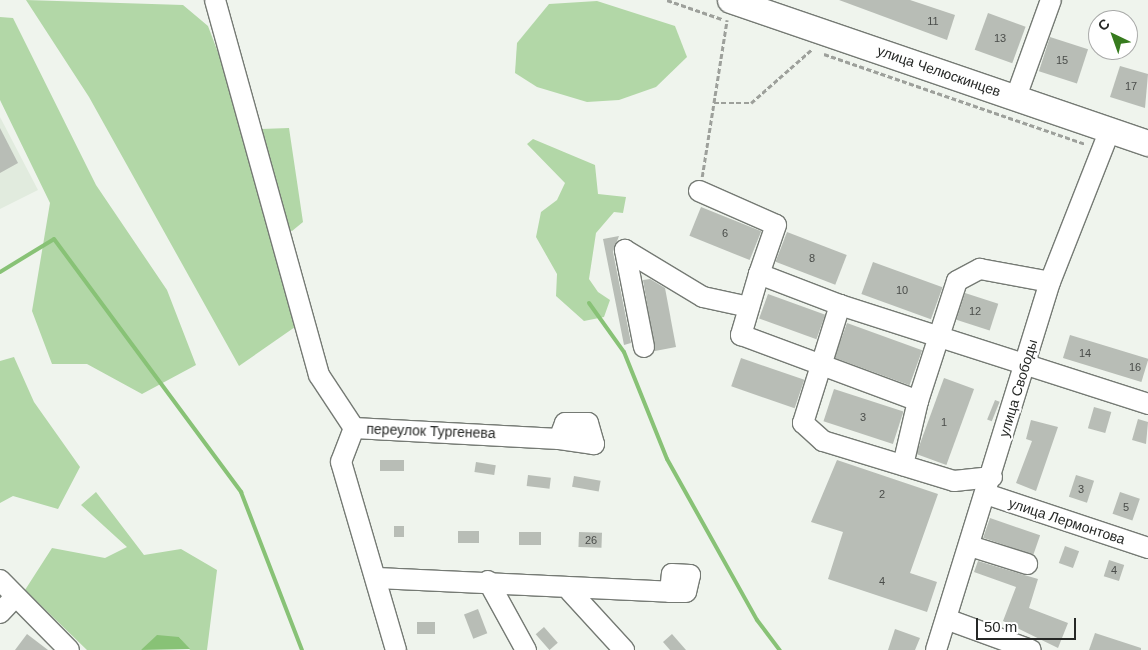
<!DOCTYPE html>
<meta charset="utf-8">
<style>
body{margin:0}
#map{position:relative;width:1148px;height:650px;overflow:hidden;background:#eff4ed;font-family:Helvetica,sans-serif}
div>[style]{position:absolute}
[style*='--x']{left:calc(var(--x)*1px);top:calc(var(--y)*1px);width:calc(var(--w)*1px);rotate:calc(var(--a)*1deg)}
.built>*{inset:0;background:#e1ebde}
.green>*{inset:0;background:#b2d7a7}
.water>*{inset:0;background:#88c276}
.stream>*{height:4px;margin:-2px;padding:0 2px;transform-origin:2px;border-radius:2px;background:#88c276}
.building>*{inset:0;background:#b8bdb6;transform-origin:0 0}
.path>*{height:2.5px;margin-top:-1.25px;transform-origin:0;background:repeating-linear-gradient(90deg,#9da09b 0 5px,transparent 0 7.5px)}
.roads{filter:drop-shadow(1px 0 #757a74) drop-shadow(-1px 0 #757a74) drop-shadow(0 1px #757a74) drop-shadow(0 -1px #757a74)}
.minor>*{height:20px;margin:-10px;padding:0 10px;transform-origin:10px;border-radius:10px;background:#fff}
.major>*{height:25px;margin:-12.5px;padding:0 12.5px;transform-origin:12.5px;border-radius:12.5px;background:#fff}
span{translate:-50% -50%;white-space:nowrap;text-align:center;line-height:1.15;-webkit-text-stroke:4px #fff;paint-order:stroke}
.number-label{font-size:11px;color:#4a4d4a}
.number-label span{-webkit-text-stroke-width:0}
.street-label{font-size:14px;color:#262826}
.north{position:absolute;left:1088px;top:10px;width:50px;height:50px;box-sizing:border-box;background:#fff;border:1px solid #a8a9a8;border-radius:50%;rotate:318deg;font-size:14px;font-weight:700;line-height:20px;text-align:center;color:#262826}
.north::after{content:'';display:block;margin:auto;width:18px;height:22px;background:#377b1e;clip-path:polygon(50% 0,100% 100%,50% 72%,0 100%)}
.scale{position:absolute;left:976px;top:618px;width:100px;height:22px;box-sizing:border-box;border:2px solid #262826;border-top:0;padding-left:6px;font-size:15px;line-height:18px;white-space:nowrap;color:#262826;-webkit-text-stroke:4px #fff;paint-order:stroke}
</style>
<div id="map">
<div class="built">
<i style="clip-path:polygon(0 117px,38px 190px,0 209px)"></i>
</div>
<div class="green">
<i style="clip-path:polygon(26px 0,183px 5px,208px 26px,251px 140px,261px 129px,289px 128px,303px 222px,292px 231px,277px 225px,265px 212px,295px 327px,239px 366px,89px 97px)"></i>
<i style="clip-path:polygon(597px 1px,675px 26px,687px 57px,656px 87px,619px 100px,587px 102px,537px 87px,515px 73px,517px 43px,549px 4px)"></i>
<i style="clip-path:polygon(0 17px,13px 18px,96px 185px,167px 290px,196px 365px,142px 394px,87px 364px,52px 364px,32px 311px,50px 203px,0 100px)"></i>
<i style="clip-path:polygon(533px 139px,595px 165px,598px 194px,626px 197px,623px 213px,614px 212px,596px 233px,589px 279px,598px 292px,610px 300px,604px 317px,584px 321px,556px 296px,557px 274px,536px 237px,541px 212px,557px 200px,565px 183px,527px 144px)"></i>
<i style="clip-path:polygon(14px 357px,34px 402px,80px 467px,58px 509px,13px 496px,0 503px,0 361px)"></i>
<i style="clip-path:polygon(96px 492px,144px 555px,181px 549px,217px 570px,207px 650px,190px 650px,179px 637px,141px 650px,87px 650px,25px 590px,52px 548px,105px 558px,127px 547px,81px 505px)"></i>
</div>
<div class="water">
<i style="clip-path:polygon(157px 635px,179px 637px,190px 649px,141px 650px)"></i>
</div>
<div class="stream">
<i style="--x:0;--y:272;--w:63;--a:-31.4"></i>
<i style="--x:54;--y:239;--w:315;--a:53.5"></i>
<i style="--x:241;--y:492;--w:169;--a:68.9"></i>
<i style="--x:589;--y:303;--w:60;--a:54.5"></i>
<i style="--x:624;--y:352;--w:115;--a:68.1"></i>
<i style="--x:667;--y:459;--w:184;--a:60.8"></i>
<i style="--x:757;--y:620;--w:38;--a:53"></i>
</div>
<div class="building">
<i style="clip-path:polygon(839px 0,910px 0,955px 15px,947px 40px)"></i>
<i style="left:988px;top:13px;width:40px;height:39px;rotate:20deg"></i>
<i style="left:1050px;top:37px;width:40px;height:36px;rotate:18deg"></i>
<i style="clip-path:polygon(1120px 66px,1148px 74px,1145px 108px,1110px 97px)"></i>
<i style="clip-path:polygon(0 128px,18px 163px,0 173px)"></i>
<i style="left:701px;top:207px;width:65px;height:31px;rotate:22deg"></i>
<i style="left:787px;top:232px;width:64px;height:32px;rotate:21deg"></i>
<i style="clip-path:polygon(619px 236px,613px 252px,631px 343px,624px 345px,603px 239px)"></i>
<i style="left:873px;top:262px;width:74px;height:34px;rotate:20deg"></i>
<i style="clip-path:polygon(650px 279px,665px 288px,676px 347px,655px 351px,643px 280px)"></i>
<i style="left:965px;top:293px;width:35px;height:28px;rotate:18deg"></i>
<i style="left:768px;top:294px;width:61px;height:26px;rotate:20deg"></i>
<i style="left:847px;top:323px;width:80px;height:37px;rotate:20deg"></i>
<i style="left:1070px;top:335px;width:82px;height:24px;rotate:17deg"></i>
<i style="left:741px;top:358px;width:67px;height:30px;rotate:19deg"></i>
<i style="left:944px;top:378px;width:32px;height:81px;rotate:20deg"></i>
<i style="left:834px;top:389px;width:73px;height:34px;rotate:18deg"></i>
<i style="left:995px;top:400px;width:5px;height:21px;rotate:22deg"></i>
<i style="left:1094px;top:407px;width:18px;height:22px;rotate:16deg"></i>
<i style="clip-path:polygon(1138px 419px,1148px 422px,1146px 444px,1132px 440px)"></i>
<i style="clip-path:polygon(1031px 420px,1058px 427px,1036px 491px,1016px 483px,1032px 441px,1026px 439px)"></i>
<i style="left:404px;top:460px;width:11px;height:24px;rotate:90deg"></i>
<i style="clip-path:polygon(837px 460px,938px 494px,910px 573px,937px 582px,927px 612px,828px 579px,843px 532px,811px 522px)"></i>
<i style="left:476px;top:462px;width:20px;height:10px;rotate:9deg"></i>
<i style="left:528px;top:475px;width:23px;height:11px;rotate:7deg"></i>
<i style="left:1076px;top:475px;width:19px;height:23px;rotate:18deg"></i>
<i style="left:574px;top:476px;width:27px;height:11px;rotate:10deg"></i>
<i style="left:1120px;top:492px;width:21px;height:23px;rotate:19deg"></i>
<i style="left:990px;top:518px;width:53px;height:21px;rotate:19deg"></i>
<i style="left:394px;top:526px;width:10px;height:11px"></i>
<i style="left:458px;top:531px;width:21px;height:12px"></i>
<i style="left:519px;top:532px;width:22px;height:13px"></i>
<i style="left:579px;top:532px;width:23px;height:15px;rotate:2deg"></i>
<i style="left:1065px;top:546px;width:15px;height:18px;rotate:20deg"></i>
<i style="left:1109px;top:560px;width:16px;height:17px;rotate:18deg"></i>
<i style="clip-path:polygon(978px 561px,1038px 579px,1029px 608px,1068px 623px,1058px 648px,1003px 621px,1016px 587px,974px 572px)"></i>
<i style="left:478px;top:609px;width:26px;height:15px;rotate:69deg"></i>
<i style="left:435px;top:622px;width:12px;height:18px;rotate:90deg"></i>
<i style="left:544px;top:627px;width:21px;height:11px;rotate:49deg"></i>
<i style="clip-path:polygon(895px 629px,920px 638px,915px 650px,888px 650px)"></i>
<i style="clip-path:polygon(1095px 633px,1141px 648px,1141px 650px,1089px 650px)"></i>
<i style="clip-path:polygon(27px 634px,48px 650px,15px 650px)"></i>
<i style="clip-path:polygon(672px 634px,686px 650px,670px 650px,663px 642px)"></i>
</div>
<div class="path">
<i style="--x:667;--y:0;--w:58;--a:19.1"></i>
<i style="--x:824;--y:54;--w:277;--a:19"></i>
<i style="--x:714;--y:103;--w:37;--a:0"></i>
<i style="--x:751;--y:103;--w:81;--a:-41.5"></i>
<i style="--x:702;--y:177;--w:159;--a:-81"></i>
</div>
<div class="roads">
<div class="minor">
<i style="--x:215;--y:0;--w:389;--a:74.5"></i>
<i style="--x:319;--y:375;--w:64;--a:56.6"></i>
<i style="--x:1016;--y:97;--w:103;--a:-70.2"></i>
<i style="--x:699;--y:191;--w:84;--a:23.8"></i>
<i style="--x:776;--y:225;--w:52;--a:109.1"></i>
<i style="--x:840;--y:305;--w:87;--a:-159.1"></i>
<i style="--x:759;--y:274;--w:64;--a:106.4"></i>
<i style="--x:741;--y:335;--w:189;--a:20.4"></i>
<i style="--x:918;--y:401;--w:66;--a:103.2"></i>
<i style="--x:644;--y:347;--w:99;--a:-101.1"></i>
<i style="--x:625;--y:250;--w:91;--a:31.1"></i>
<i style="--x:703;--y:297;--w:47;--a:12.3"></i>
<i style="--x:918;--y:401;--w:126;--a:-72"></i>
<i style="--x:957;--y:281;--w:26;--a:-28"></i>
<i style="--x:980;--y:269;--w:71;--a:10.5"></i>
<i style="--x:354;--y:428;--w:205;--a:3.1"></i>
<i style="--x:559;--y:439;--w:17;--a:-69"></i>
<i style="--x:565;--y:423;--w:23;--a:0"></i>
<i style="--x:588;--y:423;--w:22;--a:74"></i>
<i style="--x:594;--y:444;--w:35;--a:-172"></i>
<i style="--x:354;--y:428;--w:36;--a:111"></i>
<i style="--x:341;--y:462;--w:196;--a:73.7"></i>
<i style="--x:992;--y:477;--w:38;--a:174"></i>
<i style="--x:954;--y:481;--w:137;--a:-163"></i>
<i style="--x:823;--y:441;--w:27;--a:-138"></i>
<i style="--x:803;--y:423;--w:124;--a:-72.6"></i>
<i style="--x:840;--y:305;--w:324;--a:17.8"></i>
<i style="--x:986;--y:494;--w:171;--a:18.4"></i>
<i style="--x:970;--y:546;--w:60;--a:17.5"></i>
<i style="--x:377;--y:578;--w:293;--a:2.7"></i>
<i style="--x:670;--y:592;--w:18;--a:-84"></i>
<i style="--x:672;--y:574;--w:18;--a:3"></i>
<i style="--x:690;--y:575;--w:17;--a:103"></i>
<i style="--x:686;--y:592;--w:16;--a:180"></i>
<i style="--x:0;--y:580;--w:98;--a:45.4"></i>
<i style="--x:488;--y:581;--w:79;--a:61.2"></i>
<i style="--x:570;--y:591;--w:80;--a:47.5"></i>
<i style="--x:0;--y:613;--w:22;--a:-47"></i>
<i style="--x:946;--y:619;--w:90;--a:20"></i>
<i style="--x:936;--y:650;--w:385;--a:-72.8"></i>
<i style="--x:1050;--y:282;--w:163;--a:-68.5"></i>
</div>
<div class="major">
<i style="--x:730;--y:0;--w:442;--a:18.9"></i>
</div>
</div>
<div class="number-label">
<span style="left:933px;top:21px">11</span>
<span style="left:1000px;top:38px">13</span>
<span style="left:1062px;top:60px">15</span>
<span style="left:1131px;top:86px">17</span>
<span style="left:725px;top:233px">6</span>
<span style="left:812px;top:258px">8</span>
<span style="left:902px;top:290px">10</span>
<span style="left:975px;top:311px">12</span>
<span style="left:1085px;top:353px">14</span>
<span style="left:1135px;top:367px">16</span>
<span style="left:863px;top:417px">3</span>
<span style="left:944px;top:422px">1</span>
<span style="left:1081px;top:489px">3</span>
<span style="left:882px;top:494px">2</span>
<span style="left:1126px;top:507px">5</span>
<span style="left:591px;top:540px">26</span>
<span style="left:1114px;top:570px">4</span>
<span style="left:882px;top:581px">4</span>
</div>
<div class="street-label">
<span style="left:939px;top:71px;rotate:19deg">улица Челюскинцев</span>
<span style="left:1018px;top:388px;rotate:-73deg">улица Свободы</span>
<span style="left:431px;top:431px;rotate:2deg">переулок Тургенева</span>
<span style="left:1067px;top:521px;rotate:18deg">улица Лермонтова</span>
</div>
<div class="north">С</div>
<div class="scale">50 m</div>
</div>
